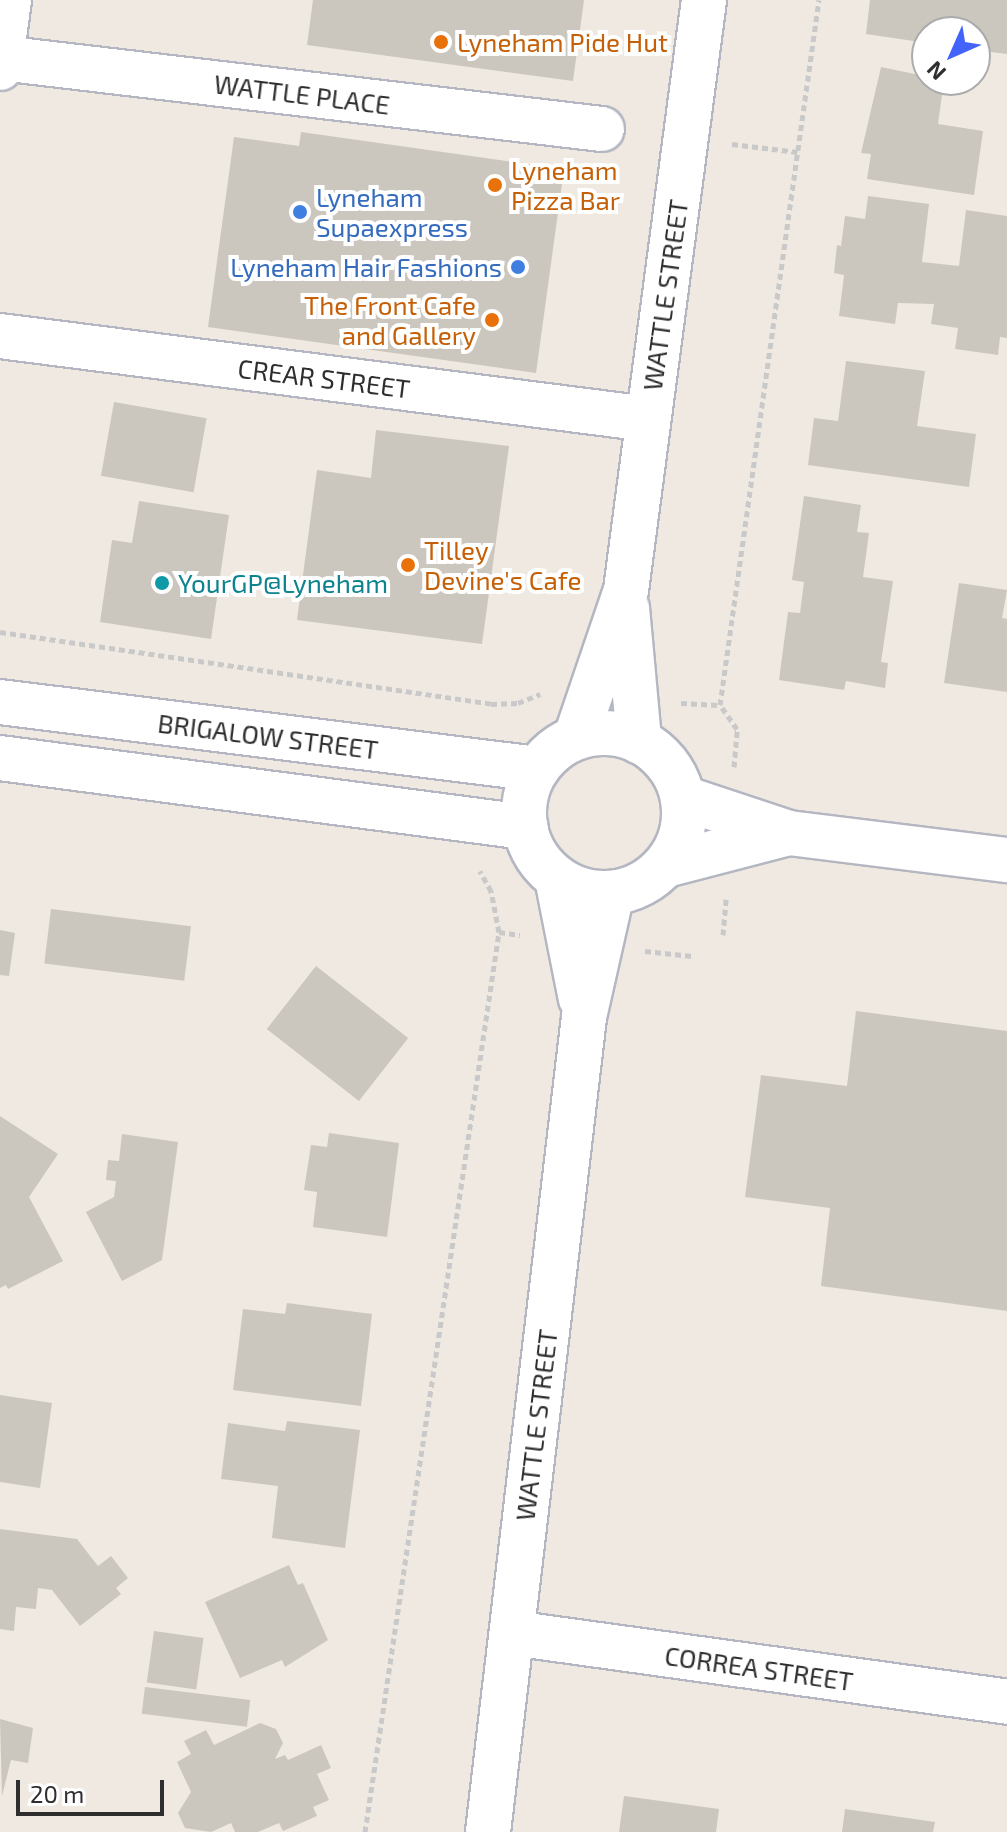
<!DOCTYPE html>
<style>
body{margin:0}
#map{position:relative;width:1007px;height:1832px;overflow:hidden;background:#efe9e1;font-family:"Exo 2",sans-serif}
div>[style]{position:absolute}
[style*='--x']{left:calc(var(--x)*1px);top:calc(var(--y)*1px);width:calc(var(--w)*1px);rotate:calc(var(--a)*1deg)}
.building>*{inset:0;background:#cbc7bf;transform-origin:0 0}
.path>*{height:5px;margin-top:-2.5px;transform-origin:0;background:repeating-linear-gradient(90deg,#c9c9c9 0 6px,transparent 0 10px)}
.roads{filter:drop-shadow(2px 0 #b4b7c1) drop-shadow(-2px 0 #b4b7c1) drop-shadow(0 2px #b4b7c1) drop-shadow(0 -2px #b4b7c1)}
.minor>*{height:44px;margin:-22px;padding:0 22px;transform-origin:22px;border-radius:22px;background:#fff}
.minor>.ring{margin:-22px;padding:0;box-sizing:content-box;background:none;border:44px solid #fff;border-radius:50%}
.dots>*{width:22px;height:22px;translate:-50% -50%;box-sizing:border-box;border:4px solid #fff;border-radius:50%}
span{translate:-50% -50%;white-space:nowrap;text-align:center;line-height:1.15;-webkit-text-stroke:8px #fff;paint-order:stroke}
.food-label{font-size:26px;color:#c56008}
.left{translate:0 -50%;text-align:left}
.right{translate:-100% -50%;text-align:right}
.street-label{font-size:26px;color:#2e2e2e}
.shop-label{font-size:26px;color:#366cbe}
.culture-label{font-size:26px;color:#0d838f}
.north{position:absolute;left:911px;top:16px;width:80px;height:80px;box-sizing:border-box;background:#fff;border:2px solid #ababab;border-radius:50%;rotate:225deg;font-size:22px;font-weight:700;line-height:32px;text-align:center;color:#2e2e2e}
.north::after{content:'';display:block;margin:auto;width:28px;height:36px;background:#4264fb;clip-path:polygon(50% 0,100% 100%,50% 72%,0 100%)}
.scale{position:absolute;left:16px;top:1780px;width:148px;height:36px;box-sizing:border-box;border:4px solid #2e2e2e;border-top:0;padding-left:10px;font-size:24px;line-height:28px;white-space:nowrap;color:#2e2e2e;-webkit-text-stroke:6px #fff;paint-order:stroke}
</style>
<div id="map">
<div class="building">
<i style="clip-path:polygon(313px 0,584px 0,573px 81px,307px 45px)"></i>
<i style="clip-path:polygon(870px 0,1007px 0,1007px 54px,975px 50px,975px 32px,927px 32px,927px 43px,866px 34px)"></i>
<i style="clip-path:polygon(881px 67px,944px 80px,938px 124px,983px 131px,974px 195px,867px 179px,871px 154px,861px 153px)"></i>
<i style="clip-path:polygon(301px 132px,564px 169px,536px 373px,208px 327px,234px 137px,299px 146px)"></i>
<i style="clip-path:polygon(868px 196px,929px 204px,922px 262px,959px 266px,966px 210px,1007px 216px,1007px 338px,1000px 337px,998px 355px,955px 349px,958px 328px,931px 324px,934px 304px,898px 303px,895px 324px,839px 316px,844px 275px,834px 273px,837px 245px,841px 246px,845px 216px,865px 219px)"></i>
<i style="clip-path:polygon(846px 361px,925px 371px,917px 426px,976px 434px,969px 487px,808px 465px,814px 418px,838px 421px)"></i>
<i style="left:114px;top:402px;width:94px;height:75px;rotate:10deg"></i>
<i style="clip-path:polygon(376px 430px,509px 446px,482px 644px,297px 620px,317px 470px,371px 478px)"></i>
<i style="clip-path:polygon(804px 496px,861px 505px,857px 532px,869px 533px,863px 577px,893px 581px,881px 662px,888px 663px,885px 688px,846px 681px,844px 690px,779px 680px,788px 612px,800px 613px,804px 582px,792px 580px)"></i>
<i style="clip-path:polygon(139px 501px,229px 515px,211px 639px,100px 622px,112px 540px,132px 543px)"></i>
<i style="clip-path:polygon(959px 583px,1007px 590px,1002px 618px,1007px 619px,1007px 692px,944px 683px)"></i>
<i style="left:51px;top:909px;width:141px;height:55px;rotate:7deg"></i>
<i style="clip-path:polygon(0 930px,15px 933px,9px 976px,0 975px)"></i>
<i style="left:316px;top:966px;width:117px;height:80px;rotate:38deg"></i>
<i style="clip-path:polygon(856px 1011px,1007px 1031px,1007px 1311px,821px 1286px,830px 1208px,745px 1197px,761px 1075px,847px 1086px)"></i>
<i style="clip-path:polygon(0 1116px,58px 1154px,29px 1197px,63px 1261px,8px 1289px,6px 1285px,0 1288px)"></i>
<i style="clip-path:polygon(329px 1133px,399px 1143px,387px 1237px,313px 1227px,317px 1192px,304px 1190px,311px 1145px,327px 1147px)"></i>
<i style="clip-path:polygon(122px 1134px,178px 1142px,162px 1260px,122px 1281px,86px 1212px,114px 1197px,116px 1181px,106px 1180px,108px 1160px,119px 1161px)"></i>
<i style="clip-path:polygon(287px 1303px,372px 1314px,361px 1406px,233px 1390px,243px 1309px,285px 1314px)"></i>
<i style="clip-path:polygon(0 1395px,52px 1403px,40px 1488px,0 1482px)"></i>
<i style="clip-path:polygon(287px 1421px,360px 1430px,345px 1548px,272px 1538px,278px 1486px,221px 1479px,228px 1423px,285px 1431px)"></i>
<i style="clip-path:polygon(0 1529px,77px 1539px,98px 1566px,111px 1556px,128px 1578px,116px 1588px,121px 1594px,80px 1626px,52px 1590px,38px 1588px,36px 1609px,16px 1607px,14px 1631px,0 1629px)"></i>
<i style="clip-path:polygon(289px 1565px,298px 1585px,303px 1583px,328px 1640px,285px 1667px,282px 1660px,240px 1678px,205px 1602px)"></i>
<i style="left:154px;top:1631px;width:50px;height:52px;rotate:8deg"></i>
<i style="left:145px;top:1687px;width:106px;height:27px;rotate:7deg"></i>
<i style="clip-path:polygon(0 1719px,33px 1728px,28px 1763px,11px 1760px,2px 1796px)"></i>
<i style="clip-path:polygon(260px 1723px,276px 1729px,283px 1743px,275px 1759px,285px 1755px,288px 1760px,321px 1745px,331px 1768px,317px 1774px,329px 1800px,313px 1807px,317px 1816px,283px 1831px,279px 1823px,258px 1832px,235px 1832px,231px 1823px,211px 1832px,185px 1828px,178px 1813px,191px 1792px,177px 1762px,191px 1754px,184px 1741px,206px 1730px,214px 1745px)"></i>
<i style="clip-path:polygon(624px 1796px,719px 1809px,716px 1832px,619px 1832px)"></i>
<i style="clip-path:polygon(845px 1809px,935px 1822px,933px 1832px,842px 1832px)"></i>
</div>
<div class="path">
<i style="--x:732;--y:144;--w:66;--a:6.9"></i>
<i style="--x:0;--y:632;--w:496;--a:8.3"></i>
<i style="--x:491;--y:704;--w:27;--a:-2"></i>
<i style="--x:518;--y:703;--w:24;--a:-22"></i>
<i style="--x:681;--y:703;--w:39;--a:3"></i>
<i style="--x:734;--y:767;--w:38;--a:-85"></i>
<i style="--x:737;--y:729;--w:29;--a:-125"></i>
<i style="--x:720;--y:705;--w:712;--a:-82.01"></i>
<i style="--x:499;--y:932;--w:21;--a:8"></i>
<i style="--x:723;--y:935;--w:38;--a:-85"></i>
<i style="--x:645;--y:951;--w:47;--a:6.1"></i>
<i style="--x:365;--y:1832;--w:910;--a:-81.53"></i>
<i style="--x:499;--y:932;--w:42;--a:-101"></i>
<i style="--x:491;--y:891;--w:23;--a:-119"></i>
</div>
<div class="roads">
<div class="minor">
<i style="--x:1;--y:58;--w:605;--a:6.74"></i>
<i style="--x:0;--y:68;--w:69;--a:-82.5"></i>
<i style="--x:0;--y:336;--w:653;--a:7.3"></i>
<i style="--x:627;--y:608;--w:134;--a:84.8"></i>
<i style="--x:0;--y:702;--w:541;--a:7.11"></i>
<i class="ring" style="left:524px;top:733px;width:116px;height:116px"></i>
<i style="--x:576;--y:737;--w:155;--a:-71.2"></i>
<i style="--x:626;--y:590;--w:595;--a:-82.47"></i>
<i style="--x:0;--y:758;--w:530;--a:7.49"></i>
<i style="--x:683;--y:798;--w:112;--a:18.3"></i>
<i style="--x:789;--y:833;--w:220;--a:7.1"></i>
<i style="--x:666;--y:865;--w:127;--a:-14.6"></i>
<i style="--x:557;--y:878;--w:123;--a:78.8"></i>
<i style="--x:512;--y:1633;--w:500;--a:7.9"></i>
<i style="--x:488;--y:1832;--w:821;--a:-83.28"></i>
<i style="--x:584;--y:1017;--w:127;--a:-77.3"></i>
</div>
</div>
<div class="dots">
<i style="left:441px;top:42px;background:#e8710a"></i>
<i style="left:495px;top:185px;background:#e8710a"></i>
<i style="left:300px;top:212px;background:#3f7fe0"></i>
<i style="left:518px;top:267px;background:#3f7fe0"></i>
<i style="left:492px;top:320px;background:#e8710a"></i>
<i style="left:408px;top:565px;background:#e8710a"></i>
<i style="left:162px;top:583px;background:#0f9aa8"></i>
</div>
<div class="food-label">
<span class="left" style="left:457px;top:42px">Lyneham Pide Hut</span>
<span class="left" style="left:511px;top:185px">Lyneham<br>Pizza Bar</span>
<span class="right" style="left:476px;top:320px">The Front Cafe<br>and Gallery</span>
<span class="left" style="left:424px;top:565px">Tilley<br>Devine's Cafe</span>
</div>
<div class="street-label">
<span style="left:302px;top:94px;rotate:7deg">WATTLE PLACE</span>
<span style="left:665px;top:295px;rotate:-82deg">WATTLE STREET</span>
<span style="left:324px;top:378px;rotate:7deg">CREAR STREET</span>
<span style="left:268px;top:736px;rotate:7deg">BRIGALOW STREET</span>
<span style="left:536px;top:1425px;rotate:-83deg">WATTLE STREET</span>
<span style="left:759px;top:1668px;rotate:8deg">CORREA STREET</span>
</div>
<div class="shop-label">
<span class="left" style="left:316px;top:212px">Lyneham<br>Supaexpress</span>
<span class="right" style="left:502px;top:267px">Lyneham Hair Fashions</span>
</div>
<div class="culture-label">
<span class="left" style="left:178px;top:583px">YourGP@Lyneham</span>
</div>
<div class="north">N</div>
<div class="scale">20 m</div>
</div>
